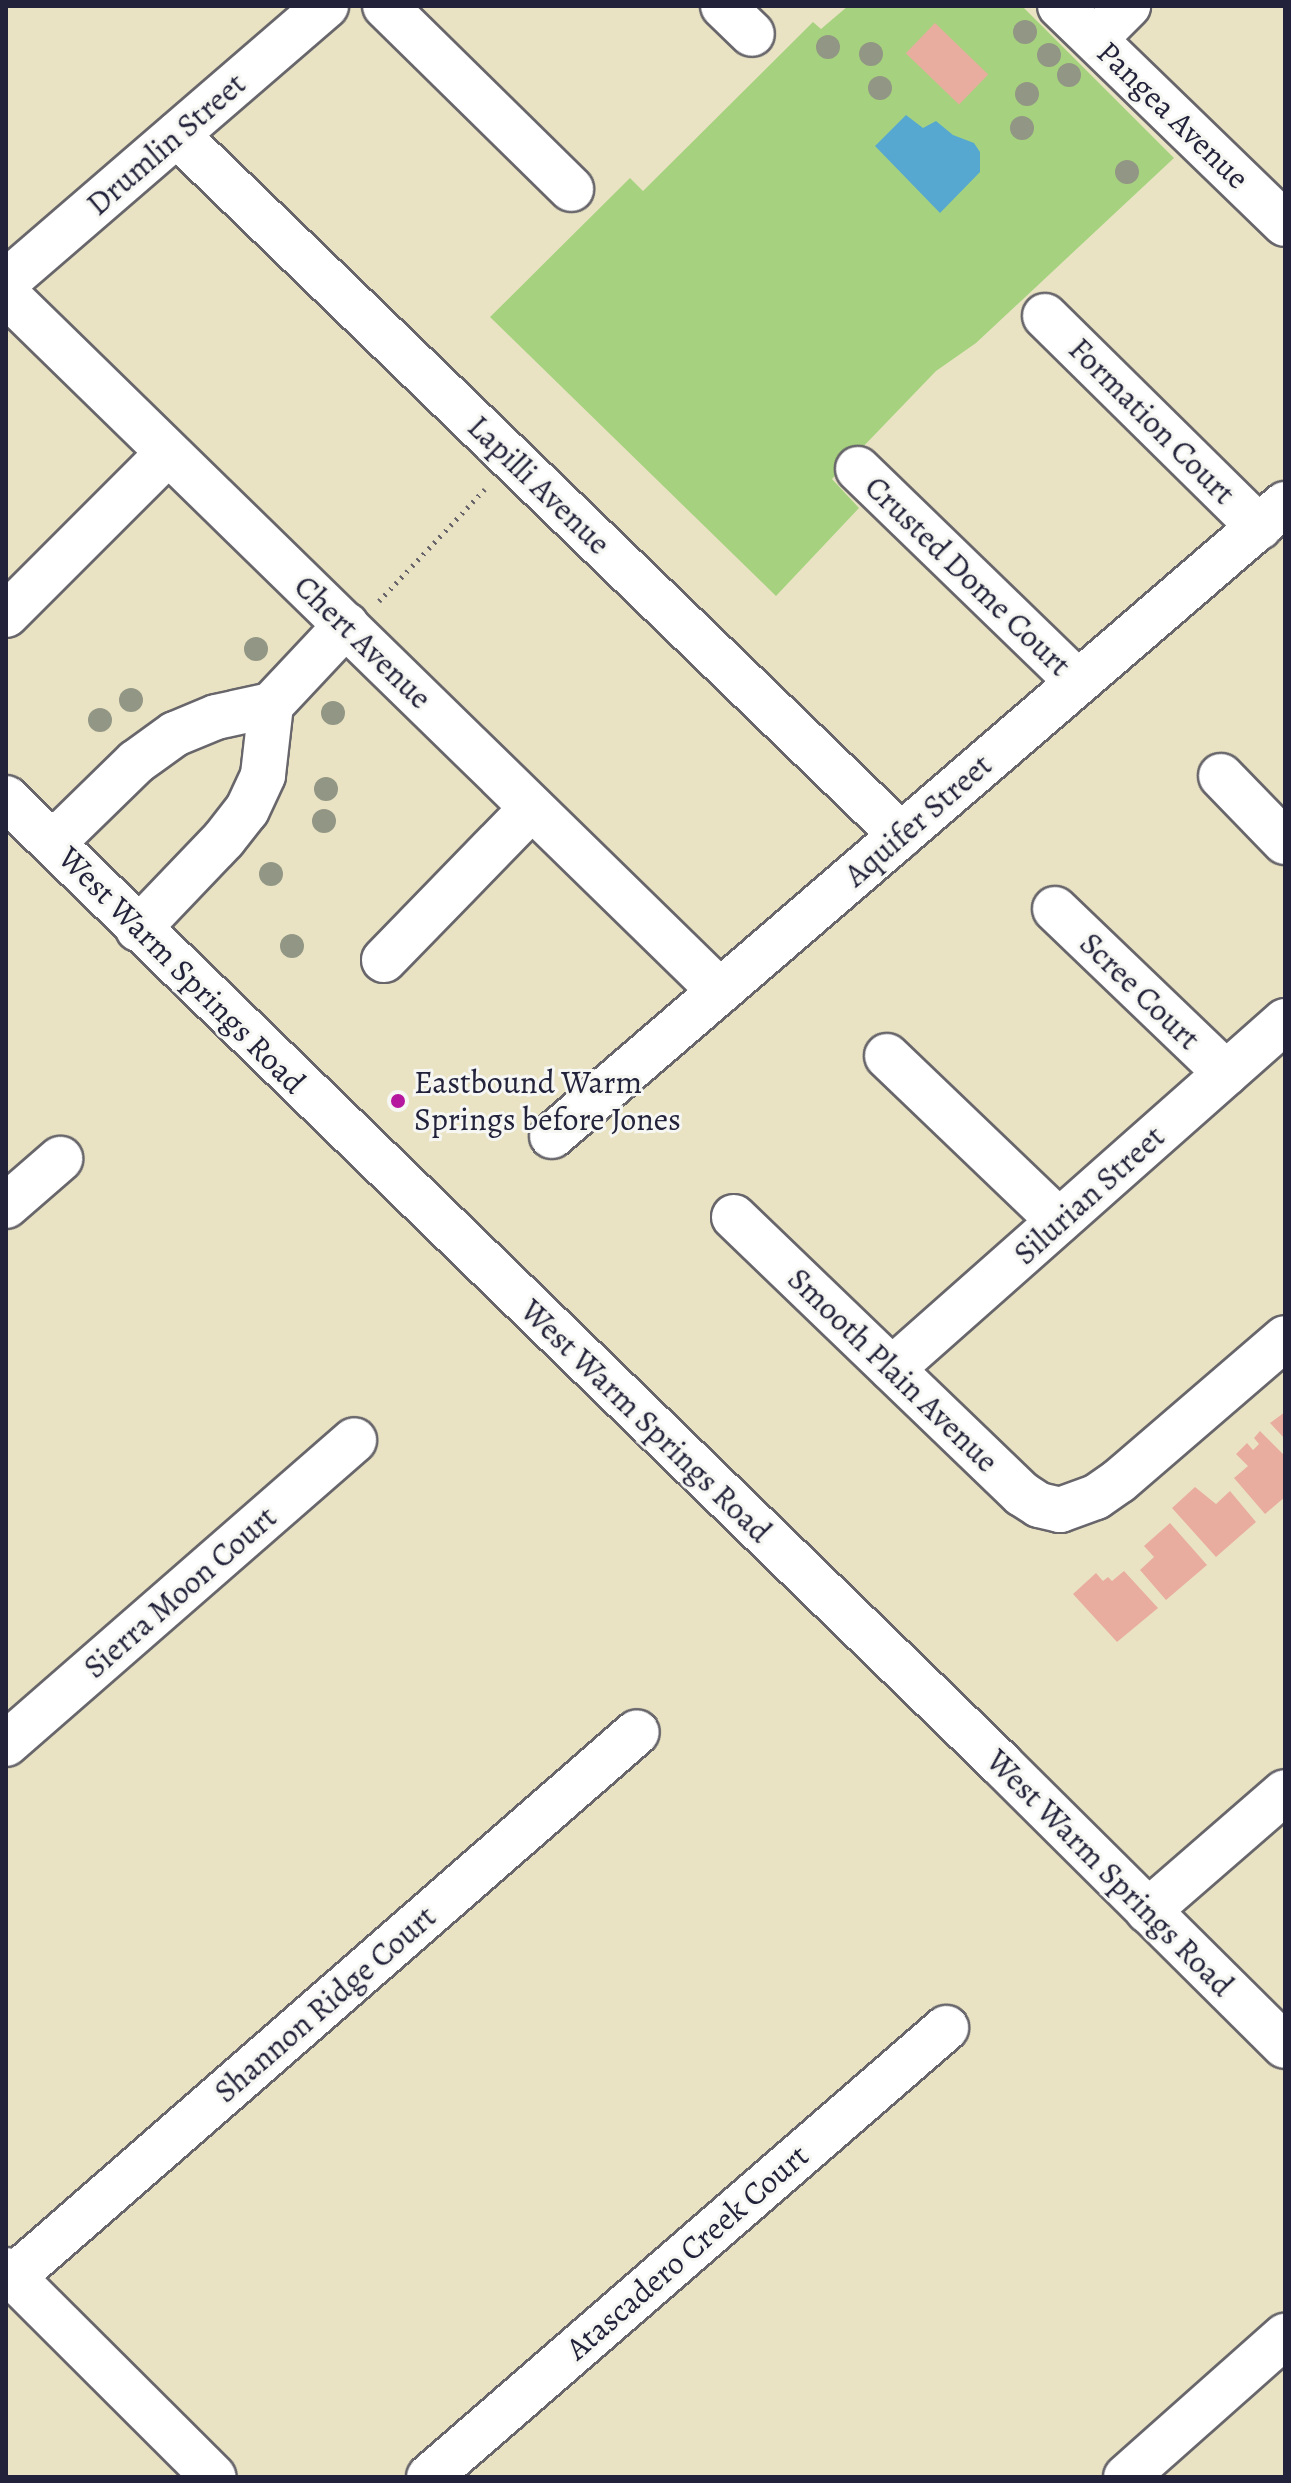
<!DOCTYPE html>
<style>
body{margin:0}
#map{position:relative;width:1291px;height:2483px;overflow:hidden;background:#e9e3c4;font-family:Alegreya,serif}
div>[style]{position:absolute}
[style*='--x']{left:calc(var(--x)*1px);top:calc(var(--y)*1px);width:calc(var(--w)*1px);rotate:calc(var(--a)*1deg)}
.green>*{inset:0;background:#a6d27f}
.water>*{inset:0;background:#56a8d1}
.building>*{inset:0;background:#e9ad9f;transform-origin:0 0}
.path>*{height:5px;margin-top:-2.5px;transform-origin:0;background:repeating-linear-gradient(90deg,#68666b 0 2px,transparent 0 8px)}
.roads{filter:drop-shadow(2px 0 #68666b) drop-shadow(-2px 0 #68666b) drop-shadow(0 2px #68666b) drop-shadow(0 -2px #68666b)}
.minor>*{height:44px;margin:-22px;padding:0 22px;transform-origin:22px;border-radius:22px;background:#fff}
.major>*{height:44px;margin:-22px;padding:0 22px;transform-origin:22px;border-radius:22px;background:#fff}
.trees>*{width:24px;height:24px;margin:-12px;border-radius:50%;background:#929684}
.dots>*{width:22px;height:22px;translate:-50% -50%;box-sizing:border-box;border:4px solid #f6f6f2;border-radius:50%}
span{translate:-50% -50%;white-space:nowrap;text-align:center;line-height:1.15;-webkit-text-stroke:6px #f6f6f2;paint-order:stroke}
.street-label{font-size:32px;color:#22223b}
.poi-label{font-size:32px;color:#22223b}
.left{translate:0 -50%;text-align:left}
.frame{position:absolute;inset:0;border:8px solid #22223b;pointer-events:none}
</style>
<div id="map">
<div class="green">
<i style="clip-path:polygon(848px 6px,1022px 6px,1174px 158px,976px 343px,936px 371px,832px 479px,859px 508px,776px 596px,490px 317px,630px 178px,643px 191px,813px 22px,821px 29px)"></i>
</div>
<div class="water">
<i style="clip-path:polygon(906px 115px,923px 128px,936px 121px,953px 135px,974px 143px,980px 152px,980px 172px,940px 213px,875px 146px)"></i>
</div>
<div class="building">
<i style="left:935px;top:23px;width:74px;height:42px;rotate:44deg"></i>
<i style="clip-path:polygon(1285px 1412px,1285px 1439px,1270px 1423px)"></i>
<i style="clip-path:polygon(1260px 1431px,1285px 1456px,1285px 1497px,1265px 1514px,1234px 1478px,1248px 1466px,1236px 1454px,1247px 1443px,1253px 1450px,1259px 1444px,1254px 1438px)"></i>
<i style="clip-path:polygon(1195px 1487px,1216px 1504px,1230px 1491px,1256px 1522px,1216px 1557px,1172px 1508px)"></i>
<i style="clip-path:polygon(1170px 1523px,1207px 1565px,1166px 1600px,1140px 1570px,1154px 1557px,1144px 1546px)"></i>
<i style="clip-path:polygon(1124px 1571px,1158px 1608px,1117px 1642px,1073px 1594px,1096px 1573px,1103px 1581px,1108px 1577px,1112px 1581px)"></i>
</div>
<div class="path">
<i style="--x:379;--y:601;--w:154;--a:-46.6"></i>
</div>
<div class="roads">
<div class="minor">
<i style="--x:385;--y:6;--w:261;--a:44.5"></i>
<i style="--x:723;--y:6;--w:40;--a:44"></i>
<i style="--x:1060;--y:6;--w:313;--a:44.1"></i>
<i style="--x:1095;--y:39;--w:47;--a:-45"></i>
<i style="--x:177;--y:135;--w:1007;--a:44.03"></i>
<i style="--x:6;--y:282;--w:423;--a:-40.8"></i>
<i style="--x:6;--y:294;--w:998;--a:44.31"></i>
<i style="--x:1045;--y:316;--w:301;--a:44.6"></i>
<i style="--x:858;--y:469;--w:306;--a:44.1"></i>
<i style="--x:6;--y:615;--w:229;--a:-45"></i>
<i style="--x:1221;--y:776;--w:92;--a:45.9"></i>
<i style="--x:53;--y:843;--w:116;--a:-44.3"></i>
<i style="--x:136;--y:762;--w:48;--a:-35.7"></i>
<i style="--x:175;--y:734;--w:44;--a:-22.5"></i>
<i style="--x:216;--y:717;--w:56;--a:-12.3"></i>
<i style="--x:1055;--y:909;--w:237;--a:43.8"></i>
<i style="--x:138;--y:929;--w:124;--a:-46.3"></i>
<i style="--x:224;--y:839;--w:37;--a:-52"></i>
<i style="--x:247;--y:810;--w:38;--a:-65"></i>
<i style="--x:263;--y:775;--w:70;--a:-83.5"></i>
<i style="--x:271;--y:705;--w:110;--a:-46.8"></i>
<i style="--x:384;--y:960;--w:212;--a:-45.8"></i>
<i style="--x:887;--y:1056;--w:238;--a:43.8"></i>
<i style="--x:552;--y:1136;--w:968;--a:-40.77"></i>
<i style="--x:6;--y:1206;--w:72;--a:-41"></i>
<i style="--x:734;--y:1217;--w:400;--a:43.9"></i>
<i style="--x:1022;--y:1494;--w:20;--a:33"></i>
<i style="--x:1039;--y:1505;--w:22;--a:13"></i>
<i style="--x:1060;--y:1510;--w:38;--a:-20"></i>
<i style="--x:1096;--y:1497;--w:28;--a:-35"></i>
<i style="--x:1119;--y:1481;--w:219;--a:-40.7"></i>
<i style="--x:892;--y:1369;--w:525;--a:-41.52"></i>
<i style="--x:6;--y:1744;--w:462;--a:-41.1"></i>
<i style="--x:1148;--y:1911;--w:181;--a:-41"></i>
<i style="--x:6;--y:2270;--w:293;--a:44.9"></i>
<i style="--x:13;--y:2277;--w:828;--a:-41.13"></i>
<i style="--x:429;--y:2477;--w:685;--a:-40.97"></i>
<i style="--x:1126;--y:2477;--w:213;--a:-41.6"></i>
</div>
<div class="major">
<i style="--x:6;--y:798;--w:1387;--a:44.15"></i>
<i style="--x:1001;--y:1764;--w:400;--a:44.8"></i>
</div>
</div>
<div class="trees">
<i style="left:1025px;top:32px"></i>
<i style="left:828px;top:47px"></i>
<i style="left:871px;top:54px"></i>
<i style="left:1049px;top:55px"></i>
<i style="left:1069px;top:75px"></i>
<i style="left:880px;top:88px"></i>
<i style="left:1027px;top:94px"></i>
<i style="left:1022px;top:128px"></i>
<i style="left:1127px;top:172px"></i>
<i style="left:256px;top:649px"></i>
<i style="left:131px;top:700px"></i>
<i style="left:333px;top:713px"></i>
<i style="left:100px;top:720px"></i>
<i style="left:326px;top:789px"></i>
<i style="left:324px;top:821px"></i>
<i style="left:271px;top:874px"></i>
<i style="left:292px;top:946px"></i>
</div>
<div class="dots">
<i style="left:398px;top:1101px;background:#b5179e"></i>
</div>
<div class="street-label">
<span style="left:1173px;top:115px;rotate:44deg">Pangea Avenue</span>
<span style="left:166px;top:144px;rotate:-41deg">Drumlin Street</span>
<span style="left:1152px;top:421px;rotate:45deg">Formation Court</span>
<span style="left:539px;top:485px;rotate:44deg">Lapilli Avenue</span>
<span style="left:968px;top:576px;rotate:44deg">Crusted Dome Court</span>
<span style="left:363px;top:642px;rotate:44deg">Chert Avenue</span>
<span style="left:918px;top:820px;rotate:-41deg">Aquifer Street</span>
<span style="left:182px;top:970px;rotate:45deg">West Warm Springs Road</span>
<span style="left:1140px;top:991px;rotate:44deg">Scree Court</span>
<span style="left:1089px;top:1195px;rotate:-42deg">Silurian Street</span>
<span style="left:893px;top:1370px;rotate:44deg">Smooth Plain Avenue</span>
<span style="left:646px;top:1421px;rotate:44deg">West Warm Springs Road</span>
<span style="left:180px;top:1592px;rotate:-41deg">Sierra Moon Court</span>
<span style="left:1110px;top:1873px;rotate:45deg">West Warm Springs Road</span>
<span style="left:325px;top:2004px;rotate:-41deg">Shannon Ridge Court</span>
<span style="left:687px;top:2252px;rotate:-41deg">Atascadero Creek Court</span>
</div>
<div class="poi-label">
<span class="left" style="left:414px;top:1101px">Eastbound Warm<br>Springs before Jones</span>
</div>
<div class="frame"></div>
</div>
